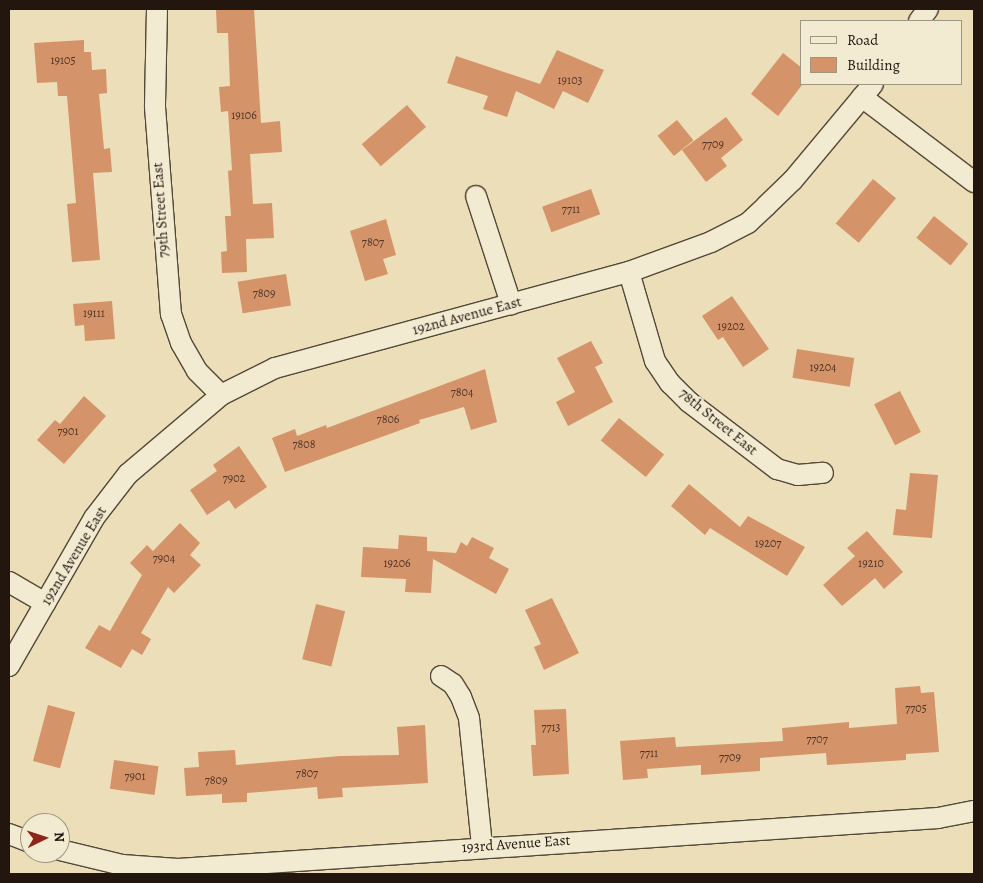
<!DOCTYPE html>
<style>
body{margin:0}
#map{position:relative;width:983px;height:883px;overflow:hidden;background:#ebdeb8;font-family:Alegreya,serif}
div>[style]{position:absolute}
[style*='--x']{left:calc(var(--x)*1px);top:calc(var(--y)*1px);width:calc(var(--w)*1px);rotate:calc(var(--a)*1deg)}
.building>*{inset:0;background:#d5936a;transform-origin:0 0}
.roads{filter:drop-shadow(1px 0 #544838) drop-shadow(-1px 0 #544838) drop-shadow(0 1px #544838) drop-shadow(0 -1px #544838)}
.street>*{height:20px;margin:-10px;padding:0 10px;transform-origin:10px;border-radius:10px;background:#f2ead1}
span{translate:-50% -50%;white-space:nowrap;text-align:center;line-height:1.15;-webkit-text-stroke:4px #f2ead1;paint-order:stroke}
.number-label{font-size:12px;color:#4f3525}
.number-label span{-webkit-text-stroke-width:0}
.street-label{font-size:15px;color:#22160e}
.frame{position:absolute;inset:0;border:10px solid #22160e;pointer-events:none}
.legend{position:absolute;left:800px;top:20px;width:162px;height:65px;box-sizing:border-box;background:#f2ead1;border:1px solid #9f9583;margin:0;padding:6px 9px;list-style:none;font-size:15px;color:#22160e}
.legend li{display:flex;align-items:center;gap:10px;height:25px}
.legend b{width:25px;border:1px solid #9f9583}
.north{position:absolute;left:20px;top:813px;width:50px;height:50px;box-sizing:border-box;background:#f2ead1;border:1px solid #9f9583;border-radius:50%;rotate:86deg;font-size:14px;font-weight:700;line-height:20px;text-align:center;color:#22160e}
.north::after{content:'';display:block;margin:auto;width:18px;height:22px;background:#8f2418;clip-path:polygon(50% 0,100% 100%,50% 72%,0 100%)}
</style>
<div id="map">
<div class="building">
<i style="clip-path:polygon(216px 9px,254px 9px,261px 123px,280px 121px,282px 152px,250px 154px,253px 204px,272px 203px,274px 238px,246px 239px,247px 272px,222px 273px,221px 252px,227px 251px,225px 216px,231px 216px,228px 171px,232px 170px,228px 111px,221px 112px,219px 87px,230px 86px,228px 33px,217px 33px)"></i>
<i style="clip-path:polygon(84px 40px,84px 52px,91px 52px,92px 70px,106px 69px,107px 93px,99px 94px,104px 149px,110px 148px,112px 172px,93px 173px,100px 260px,72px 262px,67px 204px,76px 203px,67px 96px,58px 96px,57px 82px,37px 83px,34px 43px)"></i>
<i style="clip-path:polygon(557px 50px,604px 70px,588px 103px,563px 91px,554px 109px,516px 91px,507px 117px,483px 109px,488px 96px,447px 83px,456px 56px,540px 84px)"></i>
<i style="clip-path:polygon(783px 53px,802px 68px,802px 85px,778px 116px,751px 94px)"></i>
<i style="left:407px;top:105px;width:29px;height:60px;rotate:49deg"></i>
<i style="clip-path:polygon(726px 117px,743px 140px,721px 158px,727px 166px,706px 182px,682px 150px)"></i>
<i style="left:677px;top:120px;width:26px;height:25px;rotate:51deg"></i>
<i style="left:873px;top:179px;width:30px;height:58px;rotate:40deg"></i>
<i style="left:591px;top:189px;width:27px;height:52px;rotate:70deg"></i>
<i style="left:934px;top:216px;width:44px;height:28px;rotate:39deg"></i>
<i style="clip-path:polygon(386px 219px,396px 255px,383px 259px,388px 274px,365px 281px,350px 231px)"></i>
<i style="left:286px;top:274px;width:32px;height:49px;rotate:81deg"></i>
<i style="clip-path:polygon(732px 296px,769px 349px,743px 367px,723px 337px,718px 340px,702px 316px)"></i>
<i style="clip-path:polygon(112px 301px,115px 339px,85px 341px,84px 325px,75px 326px,73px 304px)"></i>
<i style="clip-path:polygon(591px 341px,603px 363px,595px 367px,613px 402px,568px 426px,556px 402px,575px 392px,557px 358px)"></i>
<i style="left:797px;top:349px;width:58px;height:29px;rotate:9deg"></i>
<i style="clip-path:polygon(485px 369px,497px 422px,471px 430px,464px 407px,419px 420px,420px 423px,285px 472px,272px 438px,295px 429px,297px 436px,326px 425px,327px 428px)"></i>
<i style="left:900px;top:391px;width:46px;height:29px;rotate:63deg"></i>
<i style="clip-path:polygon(84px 396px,106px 416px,64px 464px,37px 440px,55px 420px,60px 424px)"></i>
<i style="left:619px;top:418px;width:58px;height:29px;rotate:39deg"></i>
<i style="clip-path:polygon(239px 446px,267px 487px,235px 509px,229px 500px,207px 515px,190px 490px,217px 471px,213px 465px)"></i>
<i style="clip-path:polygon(910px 473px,938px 475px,932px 538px,893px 535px,896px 509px,906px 510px)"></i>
<i style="clip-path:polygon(689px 484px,740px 527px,748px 516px,805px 547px,787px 576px,710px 528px,705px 535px,671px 506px)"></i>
<i style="clip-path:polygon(180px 523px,200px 543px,190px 555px,201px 565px,174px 593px,168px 587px,141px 633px,151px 639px,142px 655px,132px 649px,121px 668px,85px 648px,99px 625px,110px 631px,142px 575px,130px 563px,147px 545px,153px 551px)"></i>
<i style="clip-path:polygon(867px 531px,903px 572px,884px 589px,875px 578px,842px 606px,823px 585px,855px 556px,847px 548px)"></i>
<i style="clip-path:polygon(399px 535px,427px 537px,427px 551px,456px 553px,461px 542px,467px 546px,472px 537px,494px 548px,489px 558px,509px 569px,496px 594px,433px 559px,431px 593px,405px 592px,406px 579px,361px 577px,363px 547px,398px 549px)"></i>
<i style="clip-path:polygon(552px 598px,579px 653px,544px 670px,534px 647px,541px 644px,525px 610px)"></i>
<i style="left:316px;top:604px;width:30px;height:57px;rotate:14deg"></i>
<i style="clip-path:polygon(920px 686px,921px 693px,934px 692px,939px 752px,906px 754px,906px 760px,827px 765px,826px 753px,760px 758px,760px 771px,701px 775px,701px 765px,647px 769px,648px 778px,623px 780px,620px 741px,675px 737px,676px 747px,783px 741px,782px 728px,849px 722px,849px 728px,897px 724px,895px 688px)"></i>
<i style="left:48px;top:705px;width:28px;height:58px;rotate:15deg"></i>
<i style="clip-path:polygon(566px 709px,569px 774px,533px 776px,531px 745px,536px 745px,534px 710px)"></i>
<i style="clip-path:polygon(425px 725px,428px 783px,342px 788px,343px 797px,318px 799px,317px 787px,247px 793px,247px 802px,222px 803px,222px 794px,186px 796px,184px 768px,199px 767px,198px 752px,235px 750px,236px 765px,340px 756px,399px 755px,397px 727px)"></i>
<i style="left:114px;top:760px;width:45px;height:29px;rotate:8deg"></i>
</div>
<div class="roads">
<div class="street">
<i style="--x:157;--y:9;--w:98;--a:91.2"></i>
<i style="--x:155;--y:107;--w:208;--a:85.6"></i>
<i style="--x:171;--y:314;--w:31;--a:71"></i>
<i style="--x:181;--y:343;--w:32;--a:60"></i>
<i style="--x:197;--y:371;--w:34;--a:45"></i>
<i style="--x:919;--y:21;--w:15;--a:-53"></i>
<i style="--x:862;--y:97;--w:141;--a:37.2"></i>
<i style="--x:476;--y:196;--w:114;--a:72"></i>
<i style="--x:629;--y:272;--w:93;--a:73.7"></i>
<i style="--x:655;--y:361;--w:27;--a:56"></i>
<i style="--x:670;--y:383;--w:27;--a:45"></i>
<i style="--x:689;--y:402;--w:111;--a:37.3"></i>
<i style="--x:777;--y:469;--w:22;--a:16"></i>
<i style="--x:798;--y:475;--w:25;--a:-5"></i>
<i style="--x:9;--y:582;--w:42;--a:30.3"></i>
<i style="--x:9;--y:666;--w:171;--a:-60.1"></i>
<i style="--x:94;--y:518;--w:56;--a:-52.3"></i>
<i style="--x:128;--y:474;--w:122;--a:-40.3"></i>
<i style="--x:221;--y:395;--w:60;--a:-26.6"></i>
<i style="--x:275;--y:368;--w:367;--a:-15.2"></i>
<i style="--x:629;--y:272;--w:87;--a:-20.1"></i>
<i style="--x:711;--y:242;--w:42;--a:-27.2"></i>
<i style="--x:748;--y:223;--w:25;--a:-43"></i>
<i style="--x:766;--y:206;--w:37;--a:-44"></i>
<i style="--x:793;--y:180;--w:125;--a:-50.2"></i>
<i style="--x:441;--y:676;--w:14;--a:34"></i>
<i style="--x:453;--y:684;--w:15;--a:58"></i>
<i style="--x:461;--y:697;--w:22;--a:69"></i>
<i style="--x:469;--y:718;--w:129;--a:84.2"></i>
<i style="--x:9;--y:834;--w:22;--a:21"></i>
<i style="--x:60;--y:850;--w:64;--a:13.6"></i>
<i style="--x:122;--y:865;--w:56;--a:4.1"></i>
<i style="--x:178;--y:869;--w:762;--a:-3.84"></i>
<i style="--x:938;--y:818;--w:37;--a:-11"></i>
</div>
</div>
<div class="number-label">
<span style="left:63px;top:61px">19105</span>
<span style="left:570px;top:81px">19103</span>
<span style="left:244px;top:116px">19106</span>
<span style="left:713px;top:145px">7709</span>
<span style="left:571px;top:210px">7711</span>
<span style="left:373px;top:243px">7807</span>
<span style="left:264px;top:294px">7809</span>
<span style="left:94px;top:314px">19111</span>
<span style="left:731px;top:327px">19202</span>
<span style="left:823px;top:368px">19204</span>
<span style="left:462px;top:393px">7804</span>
<span style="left:388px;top:420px">7806</span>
<span style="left:68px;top:432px">7901</span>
<span style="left:304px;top:445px">7808</span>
<span style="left:234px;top:479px">7902</span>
<span style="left:768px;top:544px">19207</span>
<span style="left:164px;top:559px">7904</span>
<span style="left:397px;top:564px">19206</span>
<span style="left:871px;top:564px">19210</span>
<span style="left:916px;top:709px">7705</span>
<span style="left:551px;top:728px">7713</span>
<span style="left:817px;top:740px">7707</span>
<span style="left:649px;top:754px">7711</span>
<span style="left:730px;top:758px">7709</span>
<span style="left:307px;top:774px">7807</span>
<span style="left:135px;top:777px">7901</span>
<span style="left:216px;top:781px">7809</span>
</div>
<div class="street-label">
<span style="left:161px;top:210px;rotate:-94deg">79th Street East</span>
<span style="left:467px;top:316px;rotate:-15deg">192nd Avenue East</span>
<span style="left:718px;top:422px;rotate:39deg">78th Street East</span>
<span style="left:74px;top:556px;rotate:-59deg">192nd Avenue East</span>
<span style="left:516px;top:844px;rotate:-4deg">193rd Avenue East</span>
</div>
<div class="frame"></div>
<ul class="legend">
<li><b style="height:6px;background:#f2ead1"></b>Road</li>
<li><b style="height:14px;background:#d5936a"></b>Building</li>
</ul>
<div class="north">N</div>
</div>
